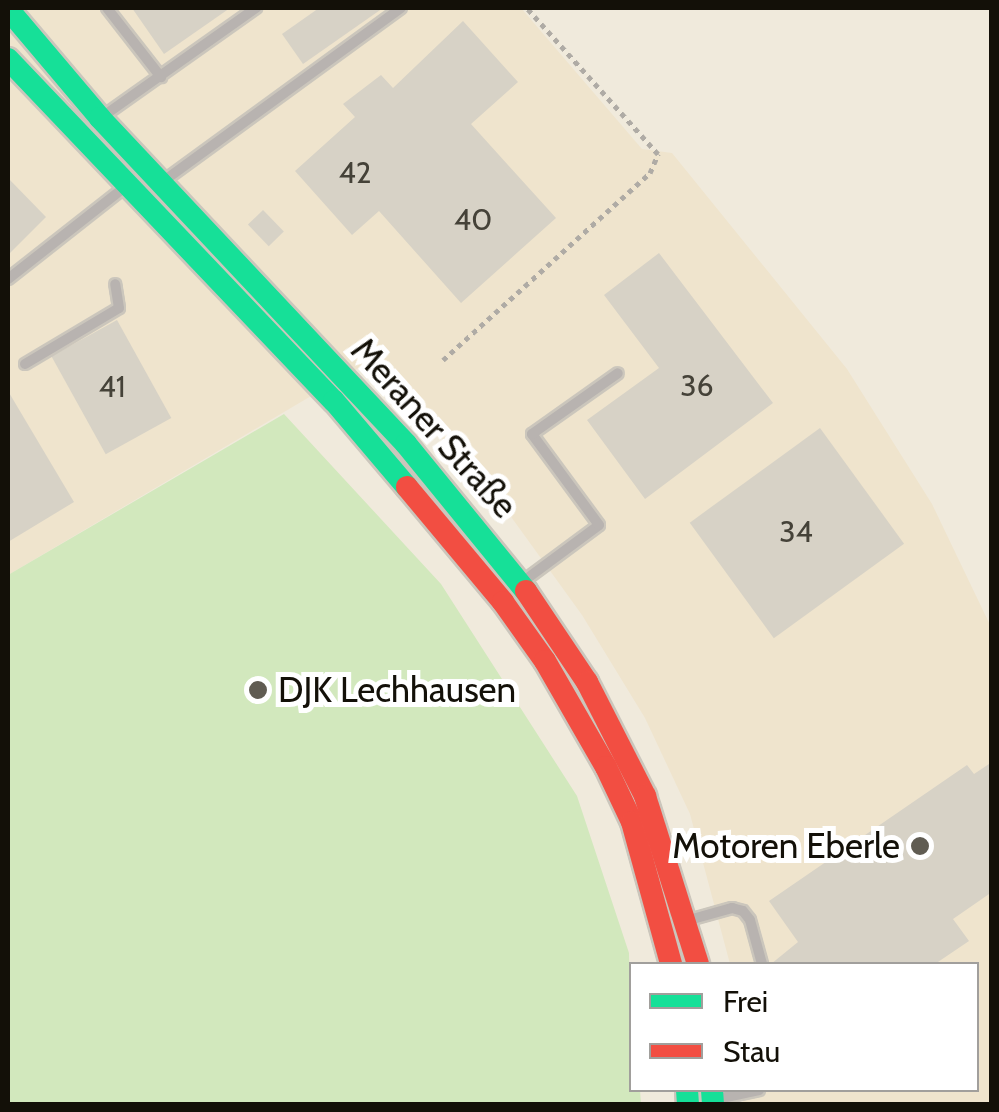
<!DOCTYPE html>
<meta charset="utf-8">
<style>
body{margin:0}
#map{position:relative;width:999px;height:1112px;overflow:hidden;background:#f0eadc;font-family:Cabin,sans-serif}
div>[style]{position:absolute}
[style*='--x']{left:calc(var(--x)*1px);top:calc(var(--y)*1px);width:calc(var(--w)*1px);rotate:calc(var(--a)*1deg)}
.built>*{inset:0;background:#efe4cd}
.green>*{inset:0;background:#d2e8bd}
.building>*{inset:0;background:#d7d2c6;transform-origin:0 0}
.path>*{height:5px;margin-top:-2.5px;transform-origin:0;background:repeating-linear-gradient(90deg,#afaba5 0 5px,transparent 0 10px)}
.roads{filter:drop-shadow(2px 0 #cbc6bc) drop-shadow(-2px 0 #cbc6bc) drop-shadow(0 2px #cbc6bc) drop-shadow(0 -2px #cbc6bc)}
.lane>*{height:10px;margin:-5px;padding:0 5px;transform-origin:5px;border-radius:5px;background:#b8b3b0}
.fast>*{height:22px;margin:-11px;padding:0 11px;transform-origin:11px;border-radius:11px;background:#16e098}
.jam>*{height:22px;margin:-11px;padding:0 11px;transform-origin:11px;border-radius:11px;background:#f24e42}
.dots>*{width:28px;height:28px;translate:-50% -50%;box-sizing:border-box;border:5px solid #fff;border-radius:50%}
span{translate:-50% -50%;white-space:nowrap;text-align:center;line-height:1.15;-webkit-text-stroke:10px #fff;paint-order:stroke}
.number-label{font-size:30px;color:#454238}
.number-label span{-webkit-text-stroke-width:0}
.street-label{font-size:35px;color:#131008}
.poi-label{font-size:35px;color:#131008}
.left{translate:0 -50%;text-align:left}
.right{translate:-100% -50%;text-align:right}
.frame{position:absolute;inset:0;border:10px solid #131008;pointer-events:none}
.legend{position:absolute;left:629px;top:962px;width:350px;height:130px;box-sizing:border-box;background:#fff;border:2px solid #a19f9c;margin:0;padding:12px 18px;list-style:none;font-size:30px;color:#131008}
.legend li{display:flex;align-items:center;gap:20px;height:50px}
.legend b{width:50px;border:2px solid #a19f9c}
</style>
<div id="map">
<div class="built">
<i style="clip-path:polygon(8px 8px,521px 8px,642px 149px,672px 153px,847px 369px,932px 504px,991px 627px,991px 1104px,743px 1104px,742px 1090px,976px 1090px,976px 964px,730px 964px,690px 814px,645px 718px,582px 615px,509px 514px,372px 360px,8px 575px)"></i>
</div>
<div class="green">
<i style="clip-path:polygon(284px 414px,441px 584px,577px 796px,629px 953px,632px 1090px,640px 1090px,641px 1104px,8px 1104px,8px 575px)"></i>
</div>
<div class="building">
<i style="clip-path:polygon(132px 8px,230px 8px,164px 54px)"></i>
<i style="clip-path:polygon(319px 8px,383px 8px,303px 64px,282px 34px)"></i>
<i style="clip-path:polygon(463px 21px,518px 82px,471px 124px,556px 218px,461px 303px,379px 211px,352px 235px,295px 171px,355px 117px,343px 104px,381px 75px,393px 88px)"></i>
<i style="clip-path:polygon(8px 178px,46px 217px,8px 255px)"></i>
<i style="left:263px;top:210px;width:30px;height:21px;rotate:46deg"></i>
<i style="clip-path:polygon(659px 253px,773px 403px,645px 499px,587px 420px,659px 368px,604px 295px)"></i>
<i style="left:117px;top:320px;width:112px;height:75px;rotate:61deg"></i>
<i style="clip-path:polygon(8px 391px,74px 502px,8px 542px)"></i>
<i style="left:820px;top:428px;width:143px;height:161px;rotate:54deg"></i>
<i style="clip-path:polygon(992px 762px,992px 892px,953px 919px,969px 941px,935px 964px,771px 964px,798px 942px,769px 901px,967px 765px,974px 774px)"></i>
</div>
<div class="path">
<i style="--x:443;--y:360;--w:279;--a:-42.1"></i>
<i style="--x:650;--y:173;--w:21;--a:-67"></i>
<i style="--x:658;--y:154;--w:196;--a:-131.9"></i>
</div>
<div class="roads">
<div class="lane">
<i style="--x:107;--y:8;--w:88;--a:52"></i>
<i style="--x:102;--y:117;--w:189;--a:-35.3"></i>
<i style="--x:165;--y:180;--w:292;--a:-36.1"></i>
<i style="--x:8;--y:279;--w:149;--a:-38.2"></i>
<i style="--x:25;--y:364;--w:109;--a:-30.8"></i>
<i style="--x:119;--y:308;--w:24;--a:-99"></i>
<i style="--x:525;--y:580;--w:92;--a:-36.6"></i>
<i style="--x:599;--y:525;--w:113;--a:-126.4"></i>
<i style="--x:532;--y:434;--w:105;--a:-35.3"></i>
<i style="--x:689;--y:920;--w:45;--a:-15.6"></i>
<i style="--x:732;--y:908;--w:11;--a:15"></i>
<i style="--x:743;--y:911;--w:11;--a:52"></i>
<i style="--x:750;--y:920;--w:46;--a:74.7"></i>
<i style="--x:717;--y:1099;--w:43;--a:-12.1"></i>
</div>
<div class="fast">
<i style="--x:8;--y:9;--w:143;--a:49.8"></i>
<i style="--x:100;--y:118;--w:447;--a:46.8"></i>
<i style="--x:406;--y:444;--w:190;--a:50.8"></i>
<i style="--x:8;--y:59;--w:472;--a:46.4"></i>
<i style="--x:334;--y:401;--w:113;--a:49.7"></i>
<i style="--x:687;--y:1090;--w:14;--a:86"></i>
<i style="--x:712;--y:1090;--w:14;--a:86"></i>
</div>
<div class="jam">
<i style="--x:407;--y:487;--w:150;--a:50.1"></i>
<i style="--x:503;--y:602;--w:72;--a:54.6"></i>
<i style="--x:545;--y:661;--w:122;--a:60.1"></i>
<i style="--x:606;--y:767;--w:61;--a:64.7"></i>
<i style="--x:632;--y:822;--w:147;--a:74.6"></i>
<i style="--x:526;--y:591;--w:110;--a:56.2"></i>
<i style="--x:587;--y:682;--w:128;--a:63"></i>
<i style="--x:645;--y:796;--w:176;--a:72.5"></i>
</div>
</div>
<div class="dots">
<i style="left:258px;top:690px;background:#605c52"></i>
<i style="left:920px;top:846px;background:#605c52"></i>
</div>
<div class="number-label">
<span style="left:355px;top:173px">42</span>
<span style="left:473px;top:220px">40</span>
<span style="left:697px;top:386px">36</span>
<span style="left:112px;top:387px">41</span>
<span style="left:796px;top:532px">34</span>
</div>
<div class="street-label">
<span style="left:434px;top:428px;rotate:48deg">Meraner Straße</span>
</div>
<div class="poi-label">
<span class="left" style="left:278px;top:690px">DJK Lechhausen</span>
<span class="right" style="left:900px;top:846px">Motoren Eberle</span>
</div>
<div class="frame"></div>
<ul class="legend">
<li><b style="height:12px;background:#16e098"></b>Frei</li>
<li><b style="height:12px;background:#f24e42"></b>Stau</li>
</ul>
</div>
